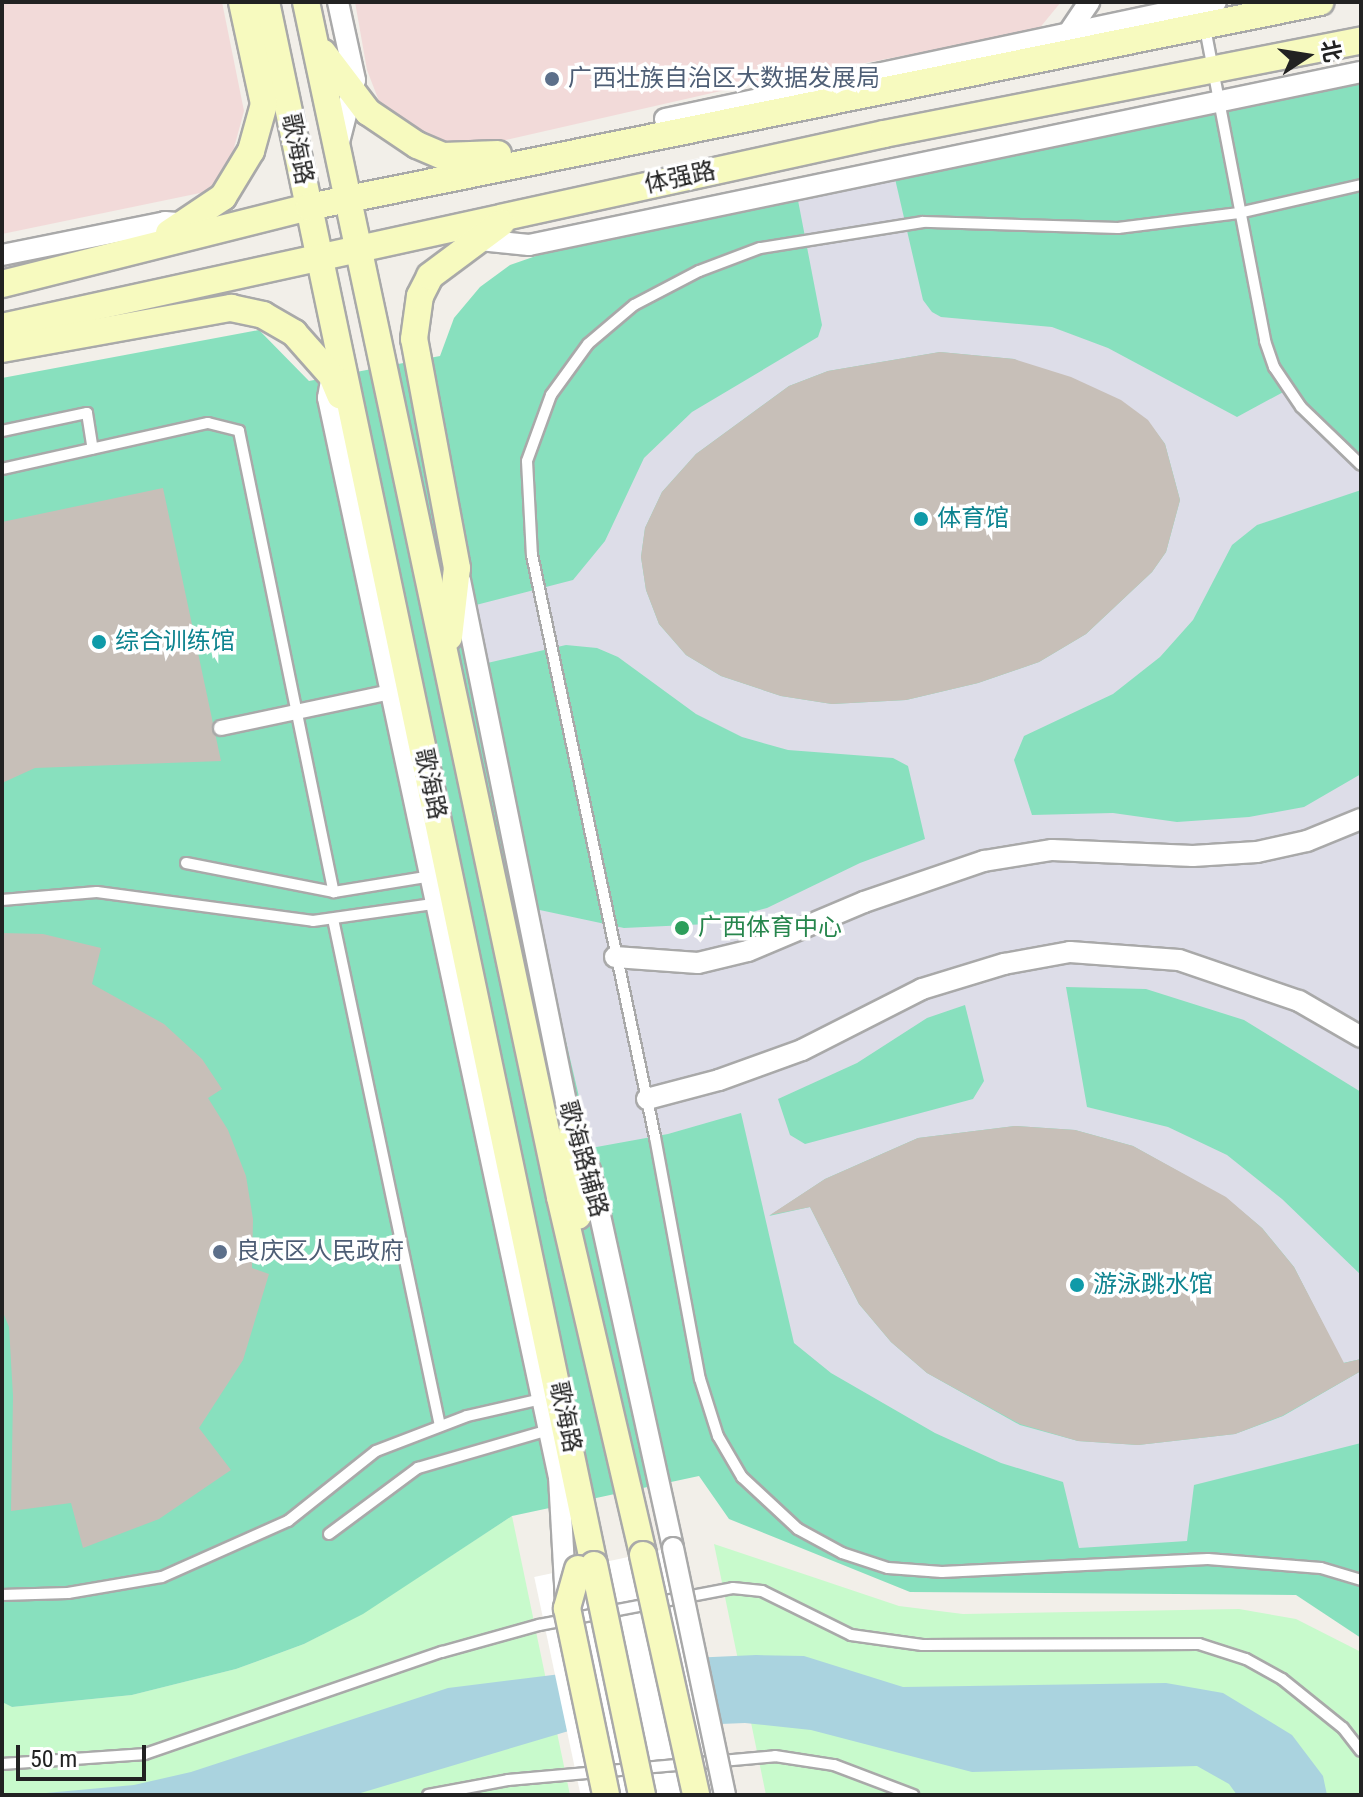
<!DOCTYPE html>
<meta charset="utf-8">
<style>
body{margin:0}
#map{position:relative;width:1363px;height:1797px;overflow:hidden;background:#f2efe9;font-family:"Roboto Condensed","Noto Sans SC",sans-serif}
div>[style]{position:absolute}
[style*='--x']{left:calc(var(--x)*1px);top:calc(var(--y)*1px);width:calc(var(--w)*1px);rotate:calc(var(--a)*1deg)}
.commercial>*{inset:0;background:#f2dad9}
.park>*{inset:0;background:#c8facc}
.pitch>*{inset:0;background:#88e0be}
.plaza>*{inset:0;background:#dddde8}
.water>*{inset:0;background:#aad3df}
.pier>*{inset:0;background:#fff;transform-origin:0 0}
.building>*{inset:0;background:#c7bfb8}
.roads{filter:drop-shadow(2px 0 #a9a9a9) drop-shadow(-2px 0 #a9a9a9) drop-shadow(0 2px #a9a9a9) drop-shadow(0 -2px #a9a9a9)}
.service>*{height:10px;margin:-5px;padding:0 5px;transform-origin:5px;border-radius:5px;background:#fff}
.pedestrian>*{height:14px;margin:-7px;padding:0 7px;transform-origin:7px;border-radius:7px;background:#fff}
.minor>*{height:20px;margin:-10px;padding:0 10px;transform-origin:10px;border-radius:10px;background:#fff}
.secondary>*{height:26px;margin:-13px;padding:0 13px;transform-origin:13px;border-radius:13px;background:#f7fabf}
.bridges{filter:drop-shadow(2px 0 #a9a9a9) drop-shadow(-2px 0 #a9a9a9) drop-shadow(0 2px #a9a9a9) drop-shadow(0 -2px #a9a9a9)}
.minor-bridge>*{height:20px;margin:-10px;padding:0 10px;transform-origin:10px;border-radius:10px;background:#fff}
.secondary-bridge>*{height:26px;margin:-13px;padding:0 13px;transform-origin:13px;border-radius:13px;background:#f7fabf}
.dots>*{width:22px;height:22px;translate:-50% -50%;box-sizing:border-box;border:4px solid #fff;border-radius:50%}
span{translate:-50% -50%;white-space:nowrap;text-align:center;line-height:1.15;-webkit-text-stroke:7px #fff;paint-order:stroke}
.service-label{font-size:24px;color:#4e5e75}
.left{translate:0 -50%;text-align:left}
.street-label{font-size:24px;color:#222}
.culture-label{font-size:24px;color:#0d838f}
.leisure-label{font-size:24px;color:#27864d}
.frame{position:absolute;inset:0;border:4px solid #222;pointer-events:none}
.north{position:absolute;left:1267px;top:16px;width:80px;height:80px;-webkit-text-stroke:6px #fff;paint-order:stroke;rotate:78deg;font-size:22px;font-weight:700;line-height:32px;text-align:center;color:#222}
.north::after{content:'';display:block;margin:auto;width:28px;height:36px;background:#222;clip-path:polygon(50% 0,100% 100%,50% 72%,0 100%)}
.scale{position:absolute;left:16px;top:1745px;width:130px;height:36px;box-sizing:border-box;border:4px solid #222;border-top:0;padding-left:10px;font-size:24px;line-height:28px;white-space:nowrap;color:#222;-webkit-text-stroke:6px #fff;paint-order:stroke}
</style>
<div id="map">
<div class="commercial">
<i style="clip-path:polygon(2px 2px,222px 2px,244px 111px,228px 170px,205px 192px,2px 234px)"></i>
<i style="clip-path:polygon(355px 2px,1061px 2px,1038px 30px,734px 88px,471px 148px,420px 136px,382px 109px,367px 70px)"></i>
</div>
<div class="park">
<i style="clip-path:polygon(512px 1516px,570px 1795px,2px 1795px,2px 1702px,12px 1707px,132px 1695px,236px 1669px,304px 1644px,363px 1613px)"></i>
<i style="clip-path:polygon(714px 1544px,899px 1606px,963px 1614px,1239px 1609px,1296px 1619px,1361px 1652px,1361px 1795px,766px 1795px)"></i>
</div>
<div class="pitch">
<i style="clip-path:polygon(1361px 82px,1361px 1638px,1296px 1595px,910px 1592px,729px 1519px,699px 1476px,512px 1516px,363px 1614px,304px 1644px,236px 1669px,132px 1695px,12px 1707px,2px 1702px,2px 378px,259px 330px,309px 381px,440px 356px,454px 318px,480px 287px,510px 265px,556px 249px,893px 170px)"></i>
</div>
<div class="plaza">
<i style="clip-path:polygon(evenodd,893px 170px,923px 300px,932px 312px,941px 317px,1052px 327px,1108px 348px,1237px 417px,1287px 390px,1361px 464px,1361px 490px,1257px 525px,1232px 545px,1193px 620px,1160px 657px,1113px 694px,1024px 736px,1014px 760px,1032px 815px,1113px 813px,1177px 822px,1249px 817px,1304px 807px,1361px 774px,1361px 1092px,1244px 1020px,1146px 989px,1066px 987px,1087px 1107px,1168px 1127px,1227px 1155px,1282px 1199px,1361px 1275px,1361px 1359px,1343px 1363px,1294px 1267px,1262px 1228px,1226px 1198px,1133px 1146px,1075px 1130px,1015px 1126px,918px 1138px,825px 1179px,769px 1216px,810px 1207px,859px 1304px,891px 1342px,927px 1373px,1020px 1425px,1078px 1441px,1138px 1445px,1235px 1434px,1283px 1416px,1361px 1371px,1361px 1443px,1194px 1485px,1187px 1541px,1079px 1548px,1063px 1482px,1001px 1463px,935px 1433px,831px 1373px,794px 1343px,741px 1113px,668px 1134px,591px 1148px,535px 909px,624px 928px,708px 924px,767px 908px,860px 863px,925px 839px,908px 766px,893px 758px,788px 750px,742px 737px,696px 714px,618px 657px,597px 648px,566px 645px,483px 664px,472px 606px,573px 580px,605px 541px,644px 458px,692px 412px,818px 337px,822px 325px,796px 190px,893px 170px,940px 352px,1014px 359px,1147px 420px,1165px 444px,1180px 500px,1166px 552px,1152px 572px,1086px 634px,1039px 662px,978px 683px,906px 700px,832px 704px,781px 696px,721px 676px,686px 655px,659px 624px,646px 590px,641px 557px,645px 528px,662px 492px,696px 454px,789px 386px,828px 371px,940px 352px,893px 170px,965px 1005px,984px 1081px,973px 1099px,805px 1144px,790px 1135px,778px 1099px,857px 1063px,927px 1018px,965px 1005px)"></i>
</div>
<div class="water">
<i style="clip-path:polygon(756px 1655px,804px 1656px,903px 1687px,1166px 1683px,1223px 1693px,1292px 1735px,1323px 1776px,1327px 1795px,1237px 1795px,1229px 1784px,1197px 1766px,972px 1772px,811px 1730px,745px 1723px,572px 1730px,354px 1795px,24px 1795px,134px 1785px,191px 1772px,448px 1688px,691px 1658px)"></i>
</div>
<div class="pier">
<i style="left:680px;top:1546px;width:255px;height:149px;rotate:78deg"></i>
</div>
<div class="building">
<i style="clip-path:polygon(940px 352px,1014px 359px,1071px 377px,1121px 400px,1148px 420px,1165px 444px,1180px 500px,1166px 552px,1152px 572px,1086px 634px,1039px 662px,978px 683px,906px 700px,832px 704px,781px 696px,721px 676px,686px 655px,659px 624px,646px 590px,641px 557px,645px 528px,662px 492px,696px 454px,789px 386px,828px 371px)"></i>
<i style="clip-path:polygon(163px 488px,221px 761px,35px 768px,2px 783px,2px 522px)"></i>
<i style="clip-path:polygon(2px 933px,43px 934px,101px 948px,92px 984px,164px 1024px,202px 1059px,222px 1089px,208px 1098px,228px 1130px,246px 1176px,253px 1219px,252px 1268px,269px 1274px,243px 1360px,199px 1428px,231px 1470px,159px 1519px,83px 1548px,71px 1503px,11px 1511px,13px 1396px,9px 1327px,2px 1310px)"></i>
<i style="clip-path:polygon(1015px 1126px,1075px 1130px,1133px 1146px,1226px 1197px,1262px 1228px,1294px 1267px,1344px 1363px,1361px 1359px,1361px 1371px,1282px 1416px,1235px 1434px,1138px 1445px,1078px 1441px,1020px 1424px,927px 1373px,891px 1342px,859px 1304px,810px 1207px,770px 1215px,825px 1179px,918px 1138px)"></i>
</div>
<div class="roads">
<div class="service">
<i style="--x:1205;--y:28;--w:319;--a:79.1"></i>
<i style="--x:1265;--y:341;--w:28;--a:71"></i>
<i style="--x:1274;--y:367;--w:48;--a:56"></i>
<i style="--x:1301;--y:407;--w:83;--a:44"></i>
<i style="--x:1361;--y:185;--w:125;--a:167.1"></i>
<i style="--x:1239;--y:213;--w:122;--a:172.9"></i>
<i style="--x:1118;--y:228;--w:195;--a:-178.2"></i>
<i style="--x:923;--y:222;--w:165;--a:170.9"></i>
<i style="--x:760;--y:248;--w:65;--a:159.3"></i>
<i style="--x:699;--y:271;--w:73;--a:152.4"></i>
<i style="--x:634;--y:305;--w:60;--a:139.7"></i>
<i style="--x:588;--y:344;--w:63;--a:126"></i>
<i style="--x:551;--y:395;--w:70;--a:110"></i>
<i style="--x:527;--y:461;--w:94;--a:87"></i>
<i style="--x:532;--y:555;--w:595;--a:78.07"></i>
<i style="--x:655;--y:1137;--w:246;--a:79.5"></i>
<i style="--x:700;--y:1379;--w:60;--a:72.5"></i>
<i style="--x:718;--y:1436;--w:48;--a:59.7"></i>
<i style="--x:742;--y:1477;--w:76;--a:42.9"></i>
<i style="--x:798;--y:1529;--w:50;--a:28.6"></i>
<i style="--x:842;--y:1553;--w:48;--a:18.1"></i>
<i style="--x:888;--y:1568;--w:54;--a:4.2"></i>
<i style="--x:942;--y:1572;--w:266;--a:-2.8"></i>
<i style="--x:1208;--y:1559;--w:113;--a:4.6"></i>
<i style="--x:1321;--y:1568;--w:42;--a:16.7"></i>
<i style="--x:2;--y:431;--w:87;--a:-12"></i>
<i style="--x:87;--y:413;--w:36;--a:81"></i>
<i style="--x:2;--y:469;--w:211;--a:-12.6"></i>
<i style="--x:208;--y:423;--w:32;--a:14"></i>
<i style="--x:239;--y:431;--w:471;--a:78.4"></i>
<i style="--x:186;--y:863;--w:151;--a:11.1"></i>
<i style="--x:334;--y:892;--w:99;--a:-9.3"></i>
<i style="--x:2;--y:900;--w:95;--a:-4.8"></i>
<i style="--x:97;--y:892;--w:218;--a:7.6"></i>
<i style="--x:313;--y:921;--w:128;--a:-8.1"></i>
<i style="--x:333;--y:919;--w:518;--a:78.08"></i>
<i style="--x:329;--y:1534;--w:111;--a:-36.6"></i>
<i style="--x:418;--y:1468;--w:140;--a:-16.2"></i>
<i style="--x:2;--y:1595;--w:66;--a:-1.7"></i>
<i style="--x:68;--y:1593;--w:95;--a:-9.7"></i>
<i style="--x:162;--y:1577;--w:138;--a:-24"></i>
<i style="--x:288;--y:1521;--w:112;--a:-38.5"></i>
<i style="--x:376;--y:1451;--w:97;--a:-21"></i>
<i style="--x:467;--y:1416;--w:81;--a:-12.8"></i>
<i style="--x:2;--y:1764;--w:143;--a:-4"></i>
<i style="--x:145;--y:1754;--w:314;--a:-19"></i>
<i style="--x:442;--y:1652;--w:101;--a:-15.6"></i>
<i style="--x:539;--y:1625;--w:197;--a:-10.8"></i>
<i style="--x:733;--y:1588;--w:29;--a:6"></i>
<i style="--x:762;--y:1591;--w:99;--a:26.3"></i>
<i style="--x:851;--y:1635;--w:72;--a:8"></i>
<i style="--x:922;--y:1645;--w:277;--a:-0.2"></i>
<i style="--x:1199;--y:1644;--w:49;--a:17.7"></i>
<i style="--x:1246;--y:1659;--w:41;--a:29.1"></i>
<i style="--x:1282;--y:1679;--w:78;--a:38.8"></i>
<i style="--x:1343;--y:1728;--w:29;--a:52"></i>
<i style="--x:428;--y:1795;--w:81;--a:-10.6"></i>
<i style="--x:508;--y:1780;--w:268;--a:-5.1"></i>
<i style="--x:775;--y:1756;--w:60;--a:8.7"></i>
<i style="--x:834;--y:1765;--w:85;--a:20.8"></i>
</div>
<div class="pedestrian">
<i style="--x:221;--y:728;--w:173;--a:-12"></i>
</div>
<div class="minor">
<i style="--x:1067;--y:35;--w:40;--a:-56"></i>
<i style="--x:665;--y:119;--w:563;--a:-11.99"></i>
<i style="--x:338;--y:146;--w:68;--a:-75.6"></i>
<i style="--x:355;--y:80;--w:80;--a:-102.3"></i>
<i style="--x:470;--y:239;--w:59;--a:5.8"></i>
<i style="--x:529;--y:245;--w:850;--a:-11.75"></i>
<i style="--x:2;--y:255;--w:166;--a:-11.4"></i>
<i style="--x:165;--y:222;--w:21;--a:5"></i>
<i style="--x:332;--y:375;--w:23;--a:100"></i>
<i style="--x:328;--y:398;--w:1103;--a:77.92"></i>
<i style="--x:559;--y:1477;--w:124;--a:86.8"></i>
<i style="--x:460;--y:580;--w:563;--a:78.53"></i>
<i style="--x:572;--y:1132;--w:42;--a:64.7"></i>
<i style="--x:590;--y:1170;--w:387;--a:77.6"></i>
<i style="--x:615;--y:957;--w:83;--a:4.1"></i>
<i style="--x:698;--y:963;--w:51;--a:-13.5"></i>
<i style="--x:748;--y:951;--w:126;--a:-22.9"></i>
<i style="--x:864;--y:902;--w:127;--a:-18.9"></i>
<i style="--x:984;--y:861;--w:69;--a:-9.2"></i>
<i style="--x:1052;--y:850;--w:141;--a:2.4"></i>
<i style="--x:1193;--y:856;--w:64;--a:-3.6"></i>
<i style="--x:1257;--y:852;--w:51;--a:-12.4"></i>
<i style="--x:1307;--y:841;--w:58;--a:-22.2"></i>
<i style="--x:647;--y:1099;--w:74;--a:-14.8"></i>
<i style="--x:719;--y:1080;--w:88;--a:-19.9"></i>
<i style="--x:802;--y:1050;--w:135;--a:-26.9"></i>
<i style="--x:922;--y:989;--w:86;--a:-17"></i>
<i style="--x:1004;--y:964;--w:67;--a:-10.3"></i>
<i style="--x:1070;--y:952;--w:109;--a:4.2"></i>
<i style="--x:1179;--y:960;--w:127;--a:18.9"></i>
<i style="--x:1299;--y:1001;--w:72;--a:30.1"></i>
</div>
<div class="secondary">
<i style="--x:266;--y:2;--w:1597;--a:78.15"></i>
<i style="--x:306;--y:2;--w:1222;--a:78"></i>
<i style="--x:560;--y:1197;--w:367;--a:76.9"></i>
<i style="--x:323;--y:53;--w:74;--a:52.7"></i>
<i style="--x:368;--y:112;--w:59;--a:34"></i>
<i style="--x:417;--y:145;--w:28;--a:23"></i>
<i style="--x:443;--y:156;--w:55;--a:-2.1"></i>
<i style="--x:169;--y:233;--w:65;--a:-33.7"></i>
<i style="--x:223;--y:197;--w:54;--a:-58.7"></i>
<i style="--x:251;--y:151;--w:49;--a:-74.5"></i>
<i style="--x:264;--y:104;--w:104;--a:-102.2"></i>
<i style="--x:2;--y:284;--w:317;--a:-14.1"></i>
<i style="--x:309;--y:207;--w:1032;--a:-11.46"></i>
<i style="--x:2;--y:327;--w:903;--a:-12.34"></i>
<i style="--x:884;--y:134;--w:486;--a:-11.1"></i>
<i style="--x:2;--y:349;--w:233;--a:-10.2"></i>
<i style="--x:231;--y:308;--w:33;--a:12"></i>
<i style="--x:263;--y:315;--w:36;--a:30"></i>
<i style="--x:294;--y:333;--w:57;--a:48.5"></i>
<i style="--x:332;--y:376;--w:21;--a:67"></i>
<i style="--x:449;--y:637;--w:69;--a:-83.4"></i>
<i style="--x:457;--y:568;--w:233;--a:-100.6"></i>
<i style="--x:414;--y:339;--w:43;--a:-82.1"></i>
<i style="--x:420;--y:296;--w:22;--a:-63"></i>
<i style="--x:430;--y:276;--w:89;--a:-36.7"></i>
<i style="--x:572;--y:1132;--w:84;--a:85.9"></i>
</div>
</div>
<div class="bridges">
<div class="minor-bridge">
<i style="--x:673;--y:1548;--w:252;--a:78.1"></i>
</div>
<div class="secondary-bridge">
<i style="--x:643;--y:1555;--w:246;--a:77.5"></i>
<i style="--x:594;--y:1565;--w:235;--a:78.2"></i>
<i style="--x:578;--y:1569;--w:41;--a:105.8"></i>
<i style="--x:567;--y:1608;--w:191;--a:78.2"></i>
</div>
</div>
<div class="dots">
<i style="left:552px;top:79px;background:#5c6f8a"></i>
<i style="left:921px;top:519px;background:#0f9aa8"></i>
<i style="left:99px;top:642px;background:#0f9aa8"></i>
<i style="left:682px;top:928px;background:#2e9e5b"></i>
<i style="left:220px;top:1252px;background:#5c6f8a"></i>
<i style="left:1077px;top:1285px;background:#0f9aa8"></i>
</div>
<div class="service-label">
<span class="left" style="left:568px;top:79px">广西壮族自治区大数据发展局</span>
<span class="left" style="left:236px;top:1252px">良庆区人民政府</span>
</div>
<div class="street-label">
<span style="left:297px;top:149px;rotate:78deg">歌海路</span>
<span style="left:680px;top:178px;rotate:-12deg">体强路</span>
<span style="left:430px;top:784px;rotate:78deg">歌海路</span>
<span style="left:583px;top:1159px;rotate:74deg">歌海路辅路</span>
<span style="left:565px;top:1417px;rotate:78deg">歌海路</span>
</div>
<div class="culture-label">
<span class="left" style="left:937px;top:519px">体育馆</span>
<span class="left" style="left:115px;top:642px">综合训练馆</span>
<span class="left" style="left:1093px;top:1285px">游泳跳水馆</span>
</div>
<div class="leisure-label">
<span class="left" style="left:698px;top:928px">广西体育中心</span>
</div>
<div class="frame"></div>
<div class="north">北</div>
<div class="scale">50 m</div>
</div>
